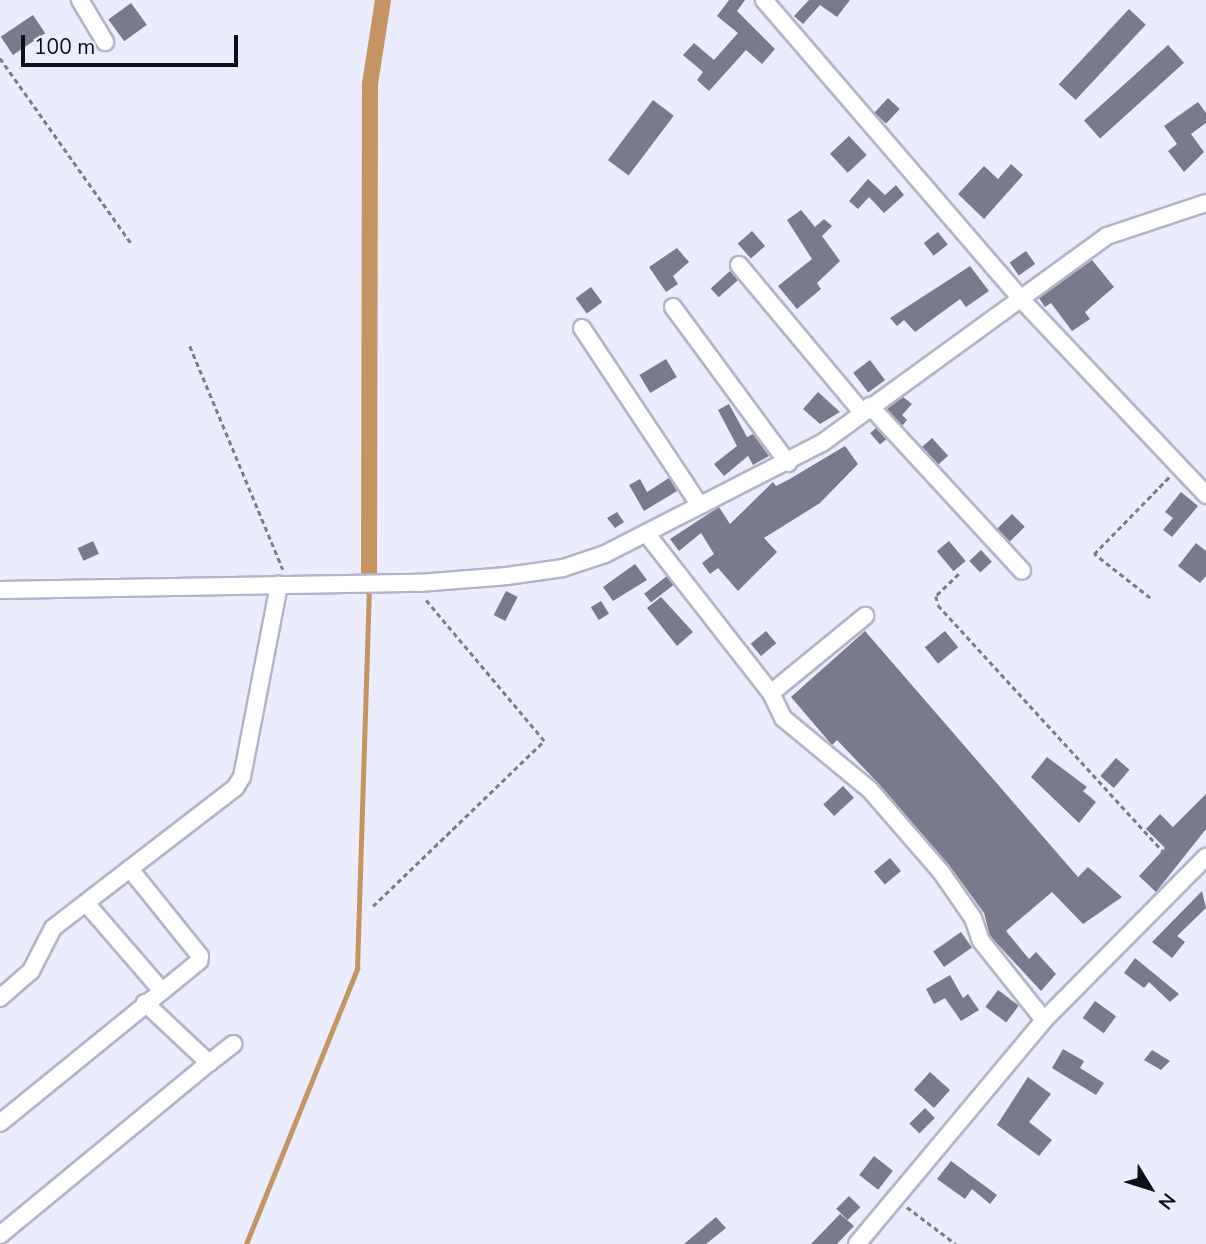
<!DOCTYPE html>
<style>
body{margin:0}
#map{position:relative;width:1206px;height:1244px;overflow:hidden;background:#ebecfd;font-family:"Nunito Sans",sans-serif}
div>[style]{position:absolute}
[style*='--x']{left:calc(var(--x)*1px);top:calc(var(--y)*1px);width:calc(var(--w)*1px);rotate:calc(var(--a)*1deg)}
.stream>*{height:4.5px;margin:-2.25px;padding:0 2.25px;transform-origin:2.25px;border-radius:2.25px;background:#c49463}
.canal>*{height:16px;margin:-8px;padding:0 8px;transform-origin:8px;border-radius:8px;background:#c49463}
.building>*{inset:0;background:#797a8c;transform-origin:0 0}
.path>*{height:2.5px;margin-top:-1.25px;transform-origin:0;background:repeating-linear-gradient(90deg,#7c7d89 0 5px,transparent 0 8.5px)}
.roads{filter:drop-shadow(2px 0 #b3b4c8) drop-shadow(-2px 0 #b3b4c8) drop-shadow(0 2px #b3b4c8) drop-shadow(0 -2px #b3b4c8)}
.minor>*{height:16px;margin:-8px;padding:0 8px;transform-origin:8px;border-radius:8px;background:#fff}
span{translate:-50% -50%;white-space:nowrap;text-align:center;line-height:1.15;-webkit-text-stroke:7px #ebecfd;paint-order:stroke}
.north{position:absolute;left:1115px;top:1153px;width:70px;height:70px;-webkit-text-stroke:5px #ebecfd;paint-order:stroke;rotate:128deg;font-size:19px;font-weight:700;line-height:28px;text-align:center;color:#0e0f16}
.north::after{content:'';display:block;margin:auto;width:24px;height:32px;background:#0e0f16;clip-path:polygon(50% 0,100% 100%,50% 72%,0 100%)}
.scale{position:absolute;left:21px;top:35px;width:217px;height:32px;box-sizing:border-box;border:4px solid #0e0f16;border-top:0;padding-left:9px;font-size:21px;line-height:24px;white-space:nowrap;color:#0e0f16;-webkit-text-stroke:5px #ebecfd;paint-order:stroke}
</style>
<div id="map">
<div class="stream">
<i style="--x:246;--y:1244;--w:297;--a:-68"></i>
<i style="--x:357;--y:969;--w:381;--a:-88.2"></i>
</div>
<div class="canal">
<i style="--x:369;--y:584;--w:500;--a:-89.89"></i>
<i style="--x:370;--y:84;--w:85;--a:-81.2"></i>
</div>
<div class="building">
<i style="clip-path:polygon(729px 0,745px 0,737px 11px,775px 49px,762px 64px,746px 50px,709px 91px,697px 80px,703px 72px,683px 55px,694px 43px,714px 60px,738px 33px,717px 16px)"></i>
<i style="clip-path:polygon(809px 0,850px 0,837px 17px,820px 5px,803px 24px,794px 16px)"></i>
<i style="left:131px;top:3px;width:27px;height:28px;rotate:54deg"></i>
<i style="left:1129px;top:9px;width:23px;height:103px;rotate:43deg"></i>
<i style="left:33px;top:15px;width:22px;height:39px;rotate:56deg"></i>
<i style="left:1168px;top:45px;width:24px;height:113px;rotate:48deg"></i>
<i style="left:888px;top:98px;width:16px;height:20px;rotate:43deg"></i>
<i style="left:653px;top:100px;width:26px;height:75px;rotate:37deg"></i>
<i style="clip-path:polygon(1198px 102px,1206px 113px,1206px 123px,1191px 134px,1204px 152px,1184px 172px,1168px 151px,1177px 144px,1164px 126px)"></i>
<i style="left:849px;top:136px;width:26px;height:26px;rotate:47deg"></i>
<i style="clip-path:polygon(1011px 164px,1023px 175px,984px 219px,958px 194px,984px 166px,998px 179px)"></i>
<i style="clip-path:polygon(868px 179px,885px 195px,896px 185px,904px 195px,884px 213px,869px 197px,858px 209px,849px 201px)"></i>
<i style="clip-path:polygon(801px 210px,815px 227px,824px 219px,832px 226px,822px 236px,840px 261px,817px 283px,821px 289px,797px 309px,778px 286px,812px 259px,787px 220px)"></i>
<i style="left:752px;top:231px;width:20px;height:19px;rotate:49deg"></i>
<i style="left:938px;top:232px;width:16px;height:18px;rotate:52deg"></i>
<i style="clip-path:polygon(677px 248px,689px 262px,673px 276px,678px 284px,666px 292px,649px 267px)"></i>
<i style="left:1026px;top:251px;width:16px;height:20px;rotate:55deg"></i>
<i style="clip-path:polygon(1092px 260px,1114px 287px,1085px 312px,1090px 319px,1072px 331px,1051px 303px,1045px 307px,1039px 298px)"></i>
<i style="clip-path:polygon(970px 266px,989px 291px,966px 307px,960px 299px,915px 332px,904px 320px,897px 326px,890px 318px)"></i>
<i style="left:730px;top:271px;width:12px;height:26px;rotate:48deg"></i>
<i style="left:591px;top:287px;width:19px;height:19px;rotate:54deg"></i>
<i style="left:666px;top:359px;width:21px;height:31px;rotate:59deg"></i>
<i style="left:870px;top:360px;width:25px;height:21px;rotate:53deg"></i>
<i style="clip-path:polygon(818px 392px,840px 412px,820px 424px,803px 409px)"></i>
<i style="clip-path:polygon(903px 397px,912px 404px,902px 415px,907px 420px,902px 426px,887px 409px)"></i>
<i style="clip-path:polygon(729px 404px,747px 437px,753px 434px,769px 456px,753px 465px,748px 456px,724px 476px,714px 464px,737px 446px,718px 410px)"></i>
<i style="left:876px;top:428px;width:15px;height:8px;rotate:48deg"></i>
<i style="left:932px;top:438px;width:24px;height:13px;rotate:48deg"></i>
<i style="clip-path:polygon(845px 446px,858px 464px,820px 503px,764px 538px,777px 552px,738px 591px,718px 568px,710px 574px,702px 563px,714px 554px,701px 533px,679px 551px,670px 539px,719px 507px,730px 524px,773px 482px,776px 486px,788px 480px)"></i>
<i style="clip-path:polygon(669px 478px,677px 491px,644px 511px,629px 485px,640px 479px,647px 492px)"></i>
<i style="clip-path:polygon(1181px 492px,1198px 506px,1172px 537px,1163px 530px,1173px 518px,1165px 512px)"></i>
<i style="clip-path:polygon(617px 512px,624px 522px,615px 528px,607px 518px)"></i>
<i style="left:1012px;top:514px;width:18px;height:21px;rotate:45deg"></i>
<i style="left:93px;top:541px;width:14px;height:17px;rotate:65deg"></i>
<i style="left:949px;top:541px;width:26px;height:16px;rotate:50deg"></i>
<i style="clip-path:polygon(1196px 543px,1206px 551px,1206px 576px,1200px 583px,1178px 566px)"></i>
<i style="left:981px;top:550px;width:16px;height:16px;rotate:47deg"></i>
<i style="clip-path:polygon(635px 564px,647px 580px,613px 601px,603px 587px)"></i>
<i style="left:667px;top:576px;width:11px;height:29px;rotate:52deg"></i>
<i style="left:506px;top:591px;width:13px;height:27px;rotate:27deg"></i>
<i style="clip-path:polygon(661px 597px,693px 632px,677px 646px,647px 608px)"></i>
<i style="left:601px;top:601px;width:15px;height:12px;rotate:58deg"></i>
<i style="left:766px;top:631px;width:16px;height:20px;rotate:50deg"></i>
<i style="clip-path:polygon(865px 631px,1078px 877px,1088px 867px,1122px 897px,1083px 924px,1052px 892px,1006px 931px,1029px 959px,1036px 952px,1056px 974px,1041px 991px,990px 936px,984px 913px,949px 865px,878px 783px,837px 740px,832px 745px,791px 697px)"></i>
<i style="left:945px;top:631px;width:21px;height:26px;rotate:51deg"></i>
<i style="clip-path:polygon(1047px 757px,1087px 787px,1083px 791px,1096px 802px,1079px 823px,1031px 777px)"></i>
<i style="left:1116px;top:758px;width:18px;height:24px;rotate:41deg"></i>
<i style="left:843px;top:786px;width:16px;height:27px;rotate:47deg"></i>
<i style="clip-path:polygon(1206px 794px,1206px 829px,1156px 892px,1139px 876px,1165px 848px,1146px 829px,1160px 814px,1173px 827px)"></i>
<i style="left:890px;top:858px;width:17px;height:21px;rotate:50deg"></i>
<i style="clip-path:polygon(1202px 891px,1206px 908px,1177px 936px,1185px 942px,1172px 958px,1152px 942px)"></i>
<i style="left:961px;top:932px;width:19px;height:34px;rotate:55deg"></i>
<i style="clip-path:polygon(1135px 958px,1179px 994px,1170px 1002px,1149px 982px,1144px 988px,1124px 973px)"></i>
<i style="clip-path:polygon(950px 975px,963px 998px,968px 994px,979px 1010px,961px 1021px,945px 998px,934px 1004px,926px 989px)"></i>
<i style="left:998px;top:990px;width:26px;height:21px;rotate:37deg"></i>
<i style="left:1095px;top:1001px;width:26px;height:21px;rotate:36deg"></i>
<i style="clip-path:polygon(1063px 1049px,1084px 1061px,1080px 1068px,1104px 1083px,1096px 1095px,1052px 1068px)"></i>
<i style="clip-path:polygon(1152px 1050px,1170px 1061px,1161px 1070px,1144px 1060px)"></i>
<i style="left:930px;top:1072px;width:27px;height:24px;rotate:42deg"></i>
<i style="clip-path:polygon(1028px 1077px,1051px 1094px,1029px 1122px,1052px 1140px,1039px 1156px,997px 1125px)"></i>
<i style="left:925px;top:1108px;width:14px;height:22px;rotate:45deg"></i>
<i style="left:874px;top:1156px;width:24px;height:24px;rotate:38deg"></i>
<i style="clip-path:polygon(951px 1161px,997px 1195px,990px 1204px,972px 1189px,965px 1199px,937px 1179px)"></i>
<i style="left:849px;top:1196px;width:16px;height:18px;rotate:45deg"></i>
<i style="clip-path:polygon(840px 1214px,854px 1226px,837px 1244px,811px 1244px)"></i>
<i style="clip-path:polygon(716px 1217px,726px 1228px,706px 1244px,684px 1244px)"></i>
</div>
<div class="path">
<i style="--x:0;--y:58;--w:227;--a:54.7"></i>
<i style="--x:190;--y:346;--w:242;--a:67.4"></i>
<i style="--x:959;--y:574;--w:32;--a:136"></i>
<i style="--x:936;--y:596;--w:9;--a:77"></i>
<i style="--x:938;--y:605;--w:355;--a:47.6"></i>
<i style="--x:1150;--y:598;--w:71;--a:-141.8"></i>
<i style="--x:1094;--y:554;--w:109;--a:-45.7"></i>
<i style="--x:373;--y:906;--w:238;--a:-44"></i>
<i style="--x:544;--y:741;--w:185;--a:-130"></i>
<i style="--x:907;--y:1207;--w:61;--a:37.1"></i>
</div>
<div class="roads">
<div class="minor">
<i style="--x:80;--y:0;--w:49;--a:59.2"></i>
<i style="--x:764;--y:0;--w:393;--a:49.3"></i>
<i style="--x:1020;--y:298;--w:271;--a:46.6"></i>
<i style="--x:739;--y:265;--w:192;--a:50.1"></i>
<i style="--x:673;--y:307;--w:194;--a:53.6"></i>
<i style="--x:582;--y:328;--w:211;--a:56.4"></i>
<i style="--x:870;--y:406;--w:224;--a:47.3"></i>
<i style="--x:646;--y:533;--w:203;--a:52"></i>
<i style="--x:771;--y:693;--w:28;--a:64"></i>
<i style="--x:783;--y:718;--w:113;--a:39.6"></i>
<i style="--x:870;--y:790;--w:108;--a:49.1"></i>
<i style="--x:941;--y:872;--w:56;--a:55.2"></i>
<i style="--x:973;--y:918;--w:24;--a:71"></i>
<i style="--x:981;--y:941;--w:101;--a:51.4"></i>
<i style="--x:0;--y:590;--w:419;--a:-1"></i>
<i style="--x:419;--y:583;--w:88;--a:-4.5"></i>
<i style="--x:507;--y:576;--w:57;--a:-8.1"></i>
<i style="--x:563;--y:568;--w:44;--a:-18.4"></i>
<i style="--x:605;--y:554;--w:244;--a:-27.1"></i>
<i style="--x:822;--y:443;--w:352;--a:-36"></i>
<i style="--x:1107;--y:236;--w:104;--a:-18.4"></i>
<i style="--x:771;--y:693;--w:122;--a:-39.3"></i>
<i style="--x:86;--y:903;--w:115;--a:49.2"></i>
<i style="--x:0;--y:998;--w:41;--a:-41.1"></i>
<i style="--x:31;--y:971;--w:48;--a:-62.9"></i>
<i style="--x:53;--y:928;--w:230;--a:-37.6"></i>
<i style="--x:235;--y:788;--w:13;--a:-58"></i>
<i style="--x:242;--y:777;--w:196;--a:-79.1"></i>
<i style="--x:209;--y:1063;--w:31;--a:-38"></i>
<i style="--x:0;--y:1123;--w:257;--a:-39.1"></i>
<i style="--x:199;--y:961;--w:5;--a:-79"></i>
<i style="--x:200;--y:956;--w:112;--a:-128.8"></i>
<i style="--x:0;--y:1235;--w:271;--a:-39.5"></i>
<i style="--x:209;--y:1063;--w:88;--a:-136.8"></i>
<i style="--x:857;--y:1244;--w:292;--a:-50.1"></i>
<i style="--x:1044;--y:1020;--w:230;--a:-45.2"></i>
</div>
</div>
<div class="north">N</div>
<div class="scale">100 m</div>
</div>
